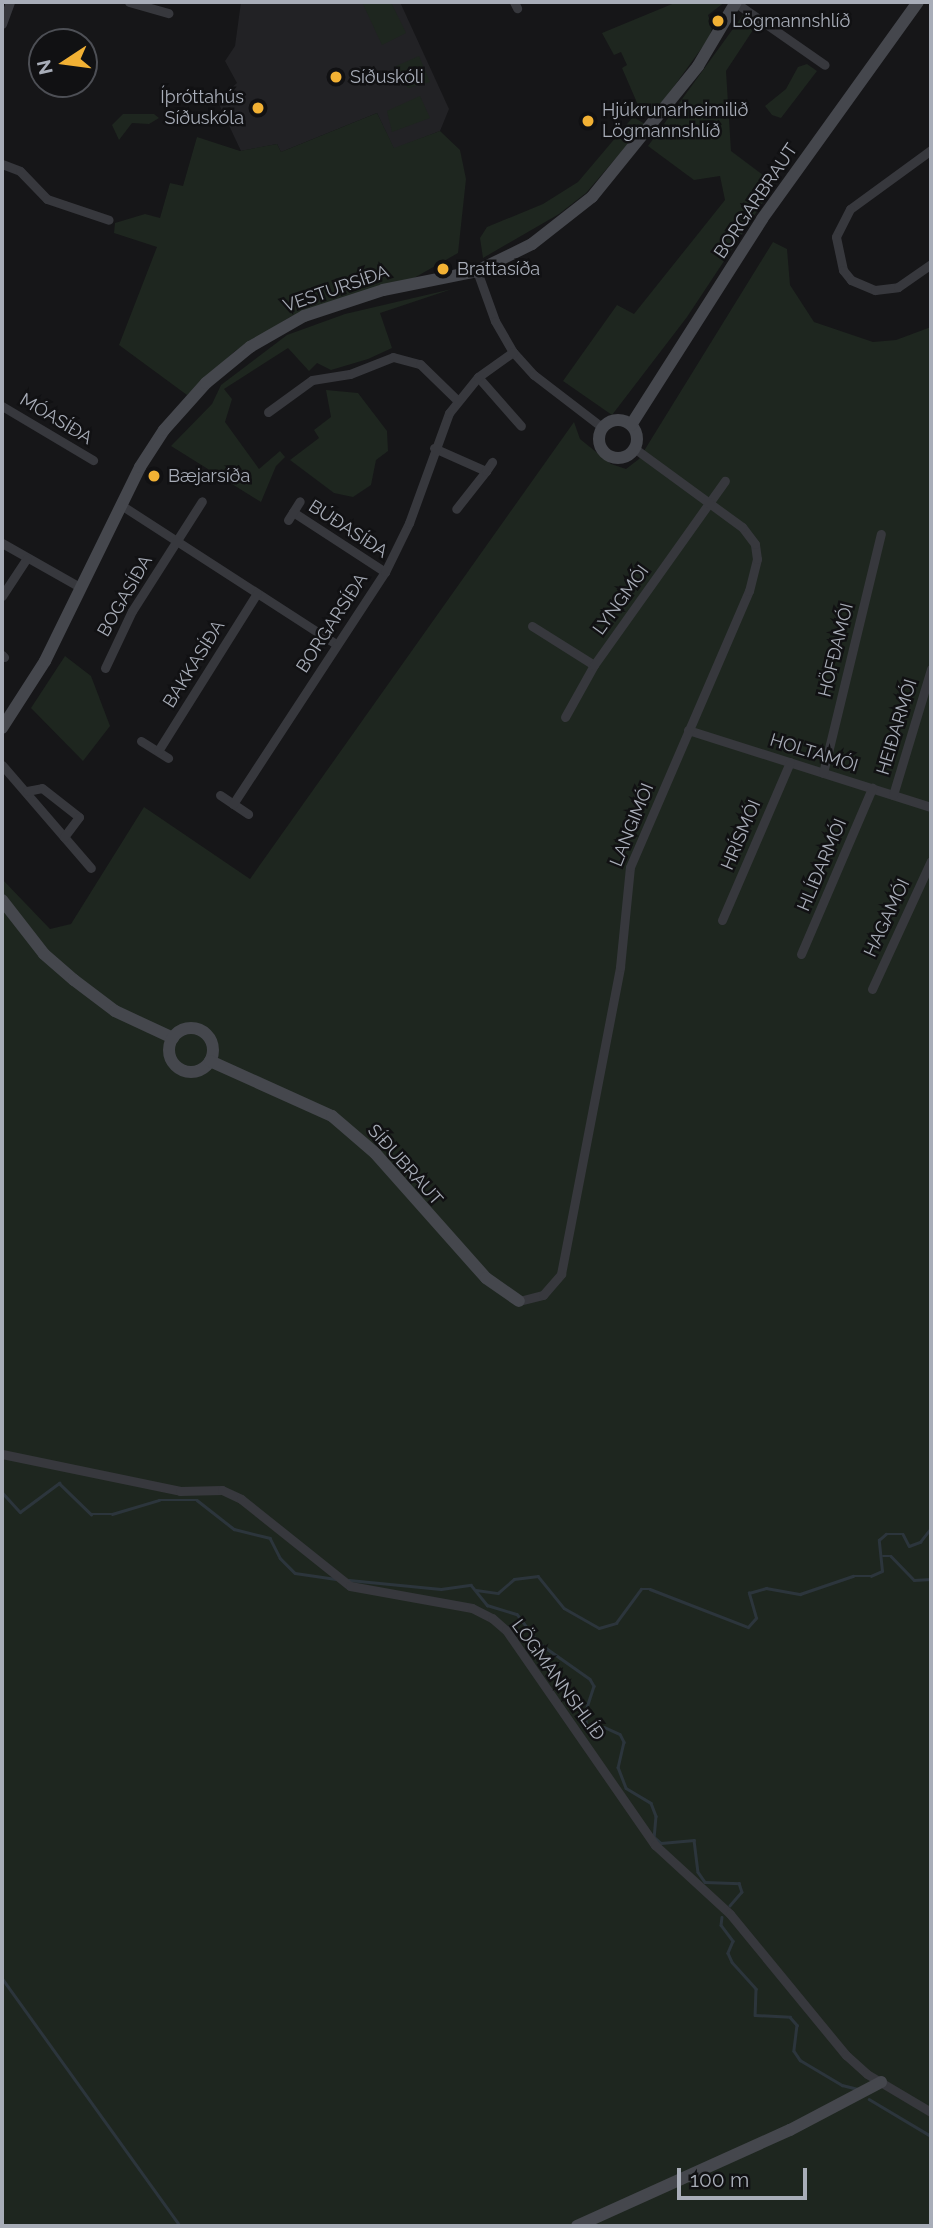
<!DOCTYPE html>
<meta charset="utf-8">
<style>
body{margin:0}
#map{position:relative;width:933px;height:2228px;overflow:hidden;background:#161618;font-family:Raleway,sans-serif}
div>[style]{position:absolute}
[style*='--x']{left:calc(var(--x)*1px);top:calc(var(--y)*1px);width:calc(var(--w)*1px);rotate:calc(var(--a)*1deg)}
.built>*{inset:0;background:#222225}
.green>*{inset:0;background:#1e261f}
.stream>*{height:2.5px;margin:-1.25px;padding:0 1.25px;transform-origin:1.25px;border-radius:1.25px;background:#2c353c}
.street>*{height:9px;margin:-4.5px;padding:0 4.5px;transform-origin:4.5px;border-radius:4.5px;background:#37383d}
.secondary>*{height:12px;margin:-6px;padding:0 6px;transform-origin:6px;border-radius:6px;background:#45474d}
.secondary>.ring{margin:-6px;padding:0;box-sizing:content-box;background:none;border:12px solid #45474d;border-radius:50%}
.dots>*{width:19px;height:19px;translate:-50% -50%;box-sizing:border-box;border:4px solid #111113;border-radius:50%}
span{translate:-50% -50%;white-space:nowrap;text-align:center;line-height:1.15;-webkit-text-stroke:5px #111113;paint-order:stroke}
.poi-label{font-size:18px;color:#a8adb8}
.left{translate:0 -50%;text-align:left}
.right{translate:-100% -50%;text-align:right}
.street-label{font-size:18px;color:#a8adb8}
.frame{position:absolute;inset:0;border:4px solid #a8adb8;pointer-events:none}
.north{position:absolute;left:28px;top:28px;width:70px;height:70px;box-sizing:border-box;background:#111113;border:2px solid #4d4f55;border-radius:50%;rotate:257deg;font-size:19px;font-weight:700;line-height:28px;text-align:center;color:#a8adb8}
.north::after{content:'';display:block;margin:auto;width:24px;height:32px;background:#f2b134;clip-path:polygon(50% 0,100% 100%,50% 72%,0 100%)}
.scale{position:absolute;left:677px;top:2168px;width:130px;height:32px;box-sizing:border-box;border:4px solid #a8adb8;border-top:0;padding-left:9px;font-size:21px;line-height:24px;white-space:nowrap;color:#a8adb8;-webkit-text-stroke:5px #111113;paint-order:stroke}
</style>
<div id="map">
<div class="built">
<i style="clip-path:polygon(241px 2px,400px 2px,449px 109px,440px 131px,394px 149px,377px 113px,281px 152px,277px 144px,241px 151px,217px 100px,237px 83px,225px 61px,235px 46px)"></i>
</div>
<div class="green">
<i style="clip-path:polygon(362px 2px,391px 2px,406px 33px,382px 45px)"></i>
<i style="clip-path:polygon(677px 2px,725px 2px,708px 15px,712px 28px,709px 38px,651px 118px,641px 112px,622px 68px,627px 65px,621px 52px,614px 55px,602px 33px)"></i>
<i style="clip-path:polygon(743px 15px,757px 24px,726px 71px,731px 151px,775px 184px,687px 317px,612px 415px,563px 381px,617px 305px,634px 314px,725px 200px,720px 176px,694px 180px,648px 146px)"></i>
<i style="clip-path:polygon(419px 56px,430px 82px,408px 88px,394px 67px)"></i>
<i style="clip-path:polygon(807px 64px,817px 71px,781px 118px,772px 115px,765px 106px,786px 89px,798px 67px)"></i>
<i style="clip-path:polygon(420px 96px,430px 118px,392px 132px,387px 111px)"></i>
<i style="clip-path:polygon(377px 113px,394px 148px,440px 131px,460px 150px,466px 179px,458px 253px,414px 278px,290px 317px,235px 351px,187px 395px,119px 345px,157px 247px,114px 233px,115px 223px,145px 214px,160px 218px,170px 183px,183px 186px,197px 137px,240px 151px,277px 144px,281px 152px)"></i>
<i style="clip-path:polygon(123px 114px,154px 114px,159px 118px,149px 124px,132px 123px,119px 140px,112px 125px)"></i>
<i style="clip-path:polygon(633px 117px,645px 124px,586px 193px,559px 214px,483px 258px,480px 238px,487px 227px,543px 204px,578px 182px)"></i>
<i style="clip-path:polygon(773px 242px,787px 249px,790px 285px,814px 322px,873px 342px,896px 340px,931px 327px,931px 2226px,2px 2226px,2px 879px,50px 929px,71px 924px,144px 807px,250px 879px,574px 422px,580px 439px,611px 464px,626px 469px,639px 459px)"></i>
<i style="clip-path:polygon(452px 289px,380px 313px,392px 348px,368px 359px,331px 370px,317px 363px,309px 371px,288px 348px,224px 389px,232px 399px,225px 422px,259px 469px,280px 451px,285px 457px,276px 466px,261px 502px,171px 446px,212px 404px,221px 385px,287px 335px,345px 314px)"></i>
<i style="clip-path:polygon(326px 390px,358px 393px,387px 431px,388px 451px,376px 460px,371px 485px,353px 497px,334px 493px,290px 460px,319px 438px,314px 430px,331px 417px)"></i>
<i style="clip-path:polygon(65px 656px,91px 676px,110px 726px,83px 761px,31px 708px)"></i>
</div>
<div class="stream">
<i style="--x:2;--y:1492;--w:27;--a:48"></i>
<i style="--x:20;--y:1512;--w:49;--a:-36.6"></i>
<i style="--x:59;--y:1483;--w:45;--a:44.1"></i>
<i style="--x:91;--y:1514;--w:21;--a:0"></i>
<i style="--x:112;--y:1514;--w:49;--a:-16.6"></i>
<i style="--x:159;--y:1500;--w:38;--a:0"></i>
<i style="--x:197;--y:1500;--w:47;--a:38.1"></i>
<i style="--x:234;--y:1529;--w:37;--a:14"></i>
<i style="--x:270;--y:1538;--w:22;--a:63"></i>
<i style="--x:280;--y:1558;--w:21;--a:45"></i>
<i style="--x:295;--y:1573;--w:41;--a:8.3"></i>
<i style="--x:883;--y:1556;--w:8;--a:0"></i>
<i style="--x:891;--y:1556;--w:33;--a:46"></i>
<i style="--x:914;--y:1580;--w:17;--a:-3"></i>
<i style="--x:349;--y:1580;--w:92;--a:5.6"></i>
<i style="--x:441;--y:1589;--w:30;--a:-8"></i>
<i style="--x:471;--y:1585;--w:26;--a:51"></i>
<i style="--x:487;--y:1605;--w:31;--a:17"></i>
<i style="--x:517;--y:1614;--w:36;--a:53"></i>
<i style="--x:539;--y:1643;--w:62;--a:35.2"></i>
<i style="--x:590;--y:1679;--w:8;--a:60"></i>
<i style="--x:594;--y:1686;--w:29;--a:108"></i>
<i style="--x:585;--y:1714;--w:13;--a:81"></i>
<i style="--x:587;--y:1727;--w:8;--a:23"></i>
<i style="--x:594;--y:1730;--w:10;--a:-17"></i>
<i style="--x:604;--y:1727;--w:17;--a:24"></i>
<i style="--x:620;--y:1734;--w:9;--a:63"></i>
<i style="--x:624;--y:1742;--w:26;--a:103"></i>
<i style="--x:618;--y:1767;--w:22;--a:69"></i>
<i style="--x:626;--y:1788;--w:29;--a:31"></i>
<i style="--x:651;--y:1803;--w:14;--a:69"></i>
<i style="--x:656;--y:1816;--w:21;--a:95"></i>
<i style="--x:654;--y:1837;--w:9;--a:41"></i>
<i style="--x:661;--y:1843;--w:33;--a:-5"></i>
<i style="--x:694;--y:1840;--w:32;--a:83"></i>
<i style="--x:698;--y:1872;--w:12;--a:55"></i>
<i style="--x:705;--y:1882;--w:34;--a:2"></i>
<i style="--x:739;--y:1883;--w:9;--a:72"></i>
<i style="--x:742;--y:1892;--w:18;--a:131"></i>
<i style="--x:476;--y:1590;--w:22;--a:8"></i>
<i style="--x:498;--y:1593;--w:21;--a:-41"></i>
<i style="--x:514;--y:1579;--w:24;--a:-7"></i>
<i style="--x:538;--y:1576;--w:41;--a:50.9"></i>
<i style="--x:564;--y:1608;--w:40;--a:29.7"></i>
<i style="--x:599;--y:1628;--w:18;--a:-16"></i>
<i style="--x:616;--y:1623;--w:42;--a:-53.7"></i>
<i style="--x:641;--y:1589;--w:9;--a:0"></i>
<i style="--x:650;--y:1589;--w:105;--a:21.2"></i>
<i style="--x:748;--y:1627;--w:12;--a:-48"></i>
<i style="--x:756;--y:1618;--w:26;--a:-106"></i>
<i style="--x:749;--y:1593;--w:18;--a:-16"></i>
<i style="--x:766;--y:1588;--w:35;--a:10"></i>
<i style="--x:800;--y:1594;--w:56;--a:-18.8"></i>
<i style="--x:853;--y:1576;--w:18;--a:0"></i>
<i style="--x:871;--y:1576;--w:12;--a:-24"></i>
<i style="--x:882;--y:1571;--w:31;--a:-96"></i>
<i style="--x:879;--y:1540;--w:9;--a:-41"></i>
<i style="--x:886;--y:1534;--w:17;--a:0"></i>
<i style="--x:903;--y:1534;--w:13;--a:63"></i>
<i style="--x:909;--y:1546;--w:12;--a:-20"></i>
<i style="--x:920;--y:1542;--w:18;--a:-52"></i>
<i style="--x:722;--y:1917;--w:8;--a:97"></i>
<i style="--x:721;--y:1925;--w:20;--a:53"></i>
<i style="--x:733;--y:1941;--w:13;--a:113"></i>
<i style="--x:728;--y:1953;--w:10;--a:66"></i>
<i style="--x:732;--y:1962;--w:36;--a:48"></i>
<i style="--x:756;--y:1989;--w:26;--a:92"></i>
<i style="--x:755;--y:2015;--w:35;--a:3"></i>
<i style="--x:790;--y:2017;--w:11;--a:49"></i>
<i style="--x:797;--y:2025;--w:26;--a:97"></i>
<i style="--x:794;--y:2051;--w:11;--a:56"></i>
<i style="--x:800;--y:2060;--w:49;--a:30.8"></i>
<i style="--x:842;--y:2085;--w:16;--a:14"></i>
<i style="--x:2;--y:1978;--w:305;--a:54.3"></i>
<i style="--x:869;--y:2099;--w:72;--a:30.8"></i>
</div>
<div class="street">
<i style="--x:129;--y:2;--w:41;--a:15.8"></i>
<i style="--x:514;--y:2;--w:7;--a:63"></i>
<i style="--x:736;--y:3;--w:108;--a:34.9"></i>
<i style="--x:2;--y:24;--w:23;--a:-70"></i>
<i style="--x:931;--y:150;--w:100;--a:143.9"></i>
<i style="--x:850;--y:209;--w:31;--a:117"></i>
<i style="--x:836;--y:237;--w:34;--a:78"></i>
<i style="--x:843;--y:270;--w:13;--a:51"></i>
<i style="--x:851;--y:280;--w:26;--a:23"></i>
<i style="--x:875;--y:290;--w:23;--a:-7"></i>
<i style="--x:898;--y:287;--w:40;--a:-34.9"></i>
<i style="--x:2;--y:164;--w:19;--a:21"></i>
<i style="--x:20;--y:171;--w:39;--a:46"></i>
<i style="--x:47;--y:199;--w:65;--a:18.7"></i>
<i style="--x:477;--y:271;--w:53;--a:70.2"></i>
<i style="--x:495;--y:321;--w:36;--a:60"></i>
<i style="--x:513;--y:352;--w:31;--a:48"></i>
<i style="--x:534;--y:375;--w:87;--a:37.5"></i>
<i style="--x:478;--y:377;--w:65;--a:48.7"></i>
<i style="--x:2;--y:406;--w:106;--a:30.7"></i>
<i style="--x:268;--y:412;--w:54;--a:-36"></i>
<i style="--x:312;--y:380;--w:38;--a:-9"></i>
<i style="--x:350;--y:374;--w:46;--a:-21.6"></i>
<i style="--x:393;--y:357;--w:28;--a:15"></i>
<i style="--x:420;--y:364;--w:53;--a:44.2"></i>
<i style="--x:434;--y:448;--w:57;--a:23.9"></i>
<i style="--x:486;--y:471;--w:48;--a:128.3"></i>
<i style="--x:486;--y:471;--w:11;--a:-56"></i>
<i style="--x:121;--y:505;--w:256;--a:32.9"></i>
<i style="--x:293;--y:512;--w:110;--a:33.1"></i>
<i style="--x:288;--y:520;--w:22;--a:-58"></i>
<i style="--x:2;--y:543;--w:87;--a:29.5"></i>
<i style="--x:2;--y:596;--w:45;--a:-56.7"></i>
<i style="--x:532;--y:626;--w:73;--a:32.2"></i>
<i style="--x:2;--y:655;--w:3;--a:45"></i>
<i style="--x:105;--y:668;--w:63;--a:-64.7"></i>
<i style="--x:132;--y:611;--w:130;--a:-57.5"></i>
<i style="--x:565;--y:717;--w:60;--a:-60.9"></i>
<i style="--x:594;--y:665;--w:226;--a:-54.6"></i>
<i style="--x:688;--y:730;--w:255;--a:17.6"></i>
<i style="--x:141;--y:741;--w:32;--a:32"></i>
<i style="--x:158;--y:751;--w:186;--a:-57.9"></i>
<i style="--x:2;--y:765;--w:136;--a:49.2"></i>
<i style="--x:823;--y:773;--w:246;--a:-76.4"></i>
<i style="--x:27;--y:791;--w:15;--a:-11"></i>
<i style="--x:42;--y:788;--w:47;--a:38.1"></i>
<i style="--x:79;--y:817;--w:25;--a:127"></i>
<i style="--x:220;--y:795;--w:34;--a:34"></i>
<i style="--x:893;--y:795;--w:132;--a:-73.2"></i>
<i style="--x:233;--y:804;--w:277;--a:-56.8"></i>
<i style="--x:385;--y:572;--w:55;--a:-63.9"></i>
<i style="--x:409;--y:523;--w:117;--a:-70"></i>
<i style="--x:449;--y:413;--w:46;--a:-51.1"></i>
<i style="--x:478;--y:377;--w:43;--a:-35.5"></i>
<i style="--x:722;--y:920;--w:172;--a:-66.7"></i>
<i style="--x:801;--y:954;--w:181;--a:-66.8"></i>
<i style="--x:872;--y:989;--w:141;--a:-65.3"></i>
<i style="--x:519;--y:1301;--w:25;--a:-14"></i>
<i style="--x:543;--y:1295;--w:28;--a:-49"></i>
<i style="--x:561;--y:1274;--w:313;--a:-79.1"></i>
<i style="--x:620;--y:967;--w:100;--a:-84.3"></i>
<i style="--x:630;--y:867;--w:301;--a:-66.7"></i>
<i style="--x:749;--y:591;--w:33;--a:-76"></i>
<i style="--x:757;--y:559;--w:15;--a:-98"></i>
<i style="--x:755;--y:544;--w:21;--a:-127"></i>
<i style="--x:742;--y:527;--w:134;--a:-143.8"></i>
<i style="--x:2;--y:1454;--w:182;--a:11.7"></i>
<i style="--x:180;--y:1491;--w:42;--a:-1.4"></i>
<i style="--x:222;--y:1490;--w:21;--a:25"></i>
<i style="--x:241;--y:1499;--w:139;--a:38.6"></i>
<i style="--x:350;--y:1586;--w:124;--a:10.2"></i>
<i style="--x:472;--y:1608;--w:22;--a:27"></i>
<i style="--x:492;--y:1618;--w:18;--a:41"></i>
<i style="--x:506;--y:1630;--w:262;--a:55.3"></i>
<i style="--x:655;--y:1845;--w:102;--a:42.6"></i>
<i style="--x:730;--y:1914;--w:183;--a:50.6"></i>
<i style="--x:846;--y:2055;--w:28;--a:42"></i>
<i style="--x:867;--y:2074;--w:74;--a:30.7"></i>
</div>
<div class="secondary">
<i class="ring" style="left:599px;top:420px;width:26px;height:26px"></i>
<i style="--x:631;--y:425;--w:244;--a:-57.5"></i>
<i style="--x:762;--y:219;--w:267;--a:-54.3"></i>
<i style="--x:2;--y:728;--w:80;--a:-57.3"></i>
<i style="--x:45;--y:661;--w:216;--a:-63.9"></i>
<i style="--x:140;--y:467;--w:44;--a:-57"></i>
<i style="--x:164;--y:430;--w:63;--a:-48.2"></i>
<i style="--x:206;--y:383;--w:57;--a:-39.3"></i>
<i style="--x:250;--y:347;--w:62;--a:-29.9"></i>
<i style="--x:304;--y:316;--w:83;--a:-18.2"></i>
<i style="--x:383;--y:290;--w:96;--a:-11.4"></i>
<i style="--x:477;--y:271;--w:61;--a:-26.1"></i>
<i style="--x:532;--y:244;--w:76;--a:-38.1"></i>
<i style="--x:592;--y:197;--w:169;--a:-51"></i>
<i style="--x:698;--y:66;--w:74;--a:-59.3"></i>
<i style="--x:2;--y:900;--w:68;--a:52.1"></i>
<i style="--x:44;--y:954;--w:40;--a:41"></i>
<i style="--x:74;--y:980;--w:51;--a:37.1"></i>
<i style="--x:115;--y:1011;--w:64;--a:25"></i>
<i class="ring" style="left:169px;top:1028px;width:32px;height:32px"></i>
<i style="--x:210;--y:1061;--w:134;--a:24.3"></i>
<i style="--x:332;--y:1116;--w:57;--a:40.7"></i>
<i style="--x:375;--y:1153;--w:167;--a:48.4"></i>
<i style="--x:486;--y:1278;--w:40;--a:34.9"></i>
<i style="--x:577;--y:2226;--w:234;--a:-24.3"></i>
<i style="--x:790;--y:2130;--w:103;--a:-27.8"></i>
</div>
<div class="dots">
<i style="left:718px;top:21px;background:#f2b134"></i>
<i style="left:336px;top:77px;background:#f2b134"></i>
<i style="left:258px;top:108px;background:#f2b134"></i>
<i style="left:588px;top:121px;background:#f2b134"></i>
<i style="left:443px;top:269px;background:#f2b134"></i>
<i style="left:154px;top:476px;background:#f2b134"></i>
</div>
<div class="poi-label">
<span class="left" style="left:732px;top:21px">Lögmannshlíð</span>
<span class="left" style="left:350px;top:77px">Síðuskóli</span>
<span class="right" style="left:244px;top:108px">Íþróttahús<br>Síðuskóla</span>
<span class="left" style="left:602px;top:121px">Hjúkrunarheimilið<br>Lögmannshlíð</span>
<span class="left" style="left:457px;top:269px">Brattasíða</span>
<span class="left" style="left:168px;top:476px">Bæjarsíða</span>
</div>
<div class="street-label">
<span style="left:756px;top:201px;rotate:-56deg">BORGARBRAUT</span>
<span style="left:336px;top:289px;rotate:-19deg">VESTURSÍÐA</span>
<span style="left:56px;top:419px;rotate:31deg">MÓASÍÐA</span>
<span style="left:348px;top:529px;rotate:33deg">BÚÐASÍÐA</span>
<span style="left:125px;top:596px;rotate:-60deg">BOGASÍÐA</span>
<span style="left:621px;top:600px;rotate:-54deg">LYNGMÓI</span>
<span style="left:332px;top:623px;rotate:-57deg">BORGARSÍÐA</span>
<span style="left:836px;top:650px;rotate:-76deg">HÖFÐAMÓI</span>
<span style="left:194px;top:664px;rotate:-58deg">BAKKASÍÐA</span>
<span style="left:897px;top:727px;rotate:-73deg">HEIÐARMÓI</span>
<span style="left:814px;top:753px;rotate:17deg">HOLTAMÓI</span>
<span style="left:632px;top:825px;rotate:-68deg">LANGIMÓI</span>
<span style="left:741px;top:835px;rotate:-67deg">HRÍSMÓI</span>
<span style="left:822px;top:865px;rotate:-67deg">HLÍÐARMÓI</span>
<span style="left:887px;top:918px;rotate:-65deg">HAGAMÓI</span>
<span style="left:405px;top:1165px;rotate:48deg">SÍÐUBRAUT</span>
<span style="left:558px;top:1680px;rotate:54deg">LÖGMANNSHLÍÐ</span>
</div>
<div class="frame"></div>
<div class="north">N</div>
<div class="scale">100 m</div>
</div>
